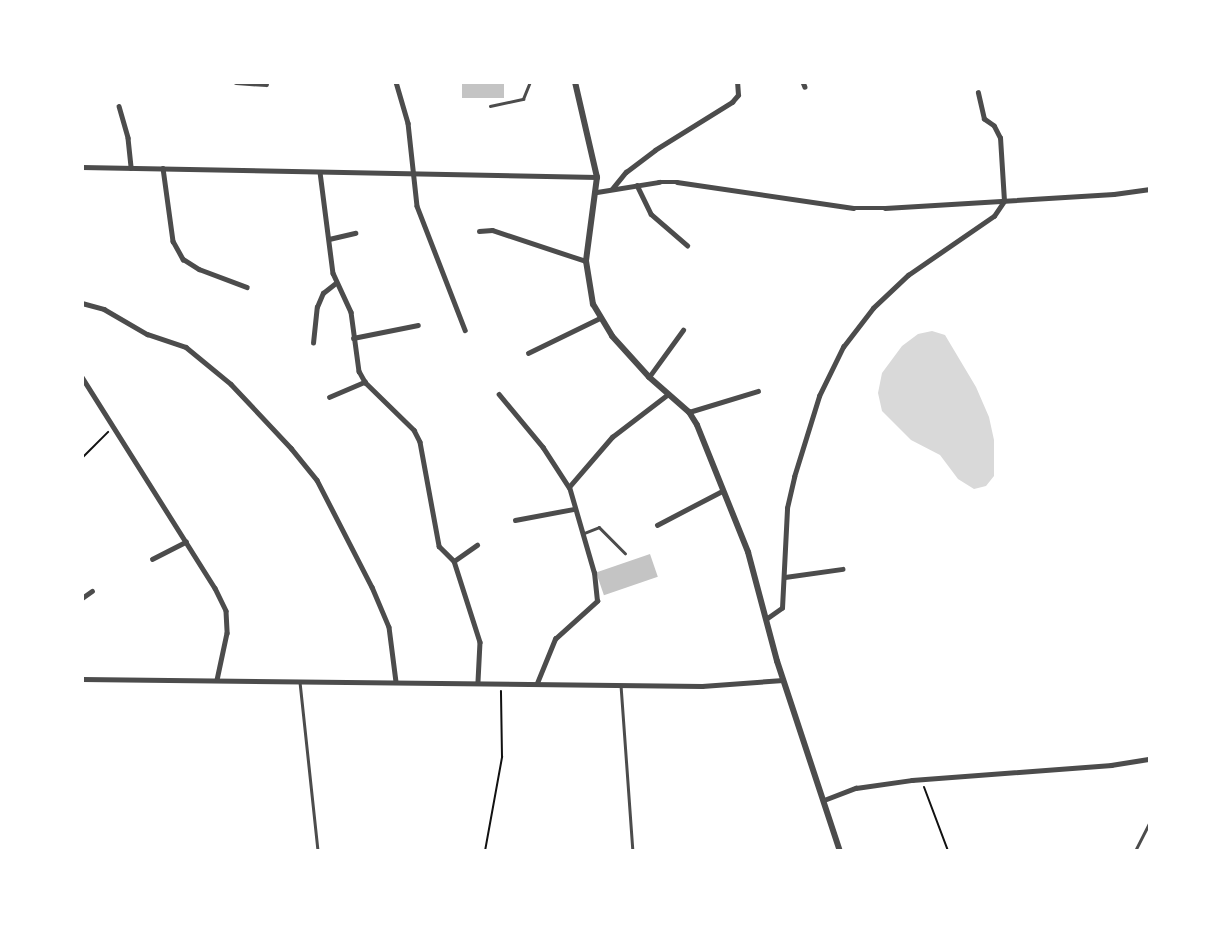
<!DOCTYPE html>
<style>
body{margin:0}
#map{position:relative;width:1232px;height:933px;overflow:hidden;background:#fff;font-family:"PT Sans Narrow",sans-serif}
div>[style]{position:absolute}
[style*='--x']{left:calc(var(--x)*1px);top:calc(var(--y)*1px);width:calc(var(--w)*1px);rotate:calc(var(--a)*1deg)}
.water>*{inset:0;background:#d9d9d9}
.building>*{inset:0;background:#c4c4c4;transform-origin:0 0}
.path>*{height:2px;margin:-1px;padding:0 1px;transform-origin:1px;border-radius:1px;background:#111}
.service>*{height:2.5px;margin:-1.25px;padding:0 1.25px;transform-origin:1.25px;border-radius:1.25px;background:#4c4c4c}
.minor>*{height:4.5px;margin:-2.25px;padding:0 2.25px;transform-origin:2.25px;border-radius:2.25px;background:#4c4c4c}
.tertiary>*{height:6px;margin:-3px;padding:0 3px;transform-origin:3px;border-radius:3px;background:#4c4c4c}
span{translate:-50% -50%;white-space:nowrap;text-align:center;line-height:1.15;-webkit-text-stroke:5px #fff;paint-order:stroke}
.frame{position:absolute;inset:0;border:84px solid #fff;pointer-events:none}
</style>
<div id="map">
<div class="water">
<i style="clip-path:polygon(932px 331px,945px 335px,976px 387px,989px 417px,994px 440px,994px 476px,986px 486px,974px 489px,958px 479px,940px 455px,911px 440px,882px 411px,878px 393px,882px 373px,902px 346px,918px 334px)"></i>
</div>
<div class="building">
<i style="left:462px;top:82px;width:42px;height:16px"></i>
<i style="left:650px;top:554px;width:24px;height:57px;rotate:71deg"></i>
</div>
<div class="path">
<i style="--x:82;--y:458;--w:37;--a:-45"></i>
<i style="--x:924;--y:787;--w:68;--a:69.4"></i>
<i style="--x:485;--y:851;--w:96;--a:-79.7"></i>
<i style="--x:502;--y:757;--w:66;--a:-90.9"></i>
</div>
<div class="service">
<i style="--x:490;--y:106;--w:34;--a:-12"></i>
<i style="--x:523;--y:99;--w:18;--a:-68"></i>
<i style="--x:582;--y:534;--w:18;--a:-22"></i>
<i style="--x:599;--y:527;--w:37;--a:45"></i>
<i style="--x:300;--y:682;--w:170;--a:83.9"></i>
<i style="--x:621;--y:685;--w:166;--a:85.9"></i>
<i style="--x:1135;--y:851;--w:33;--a:-63"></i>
</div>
<div class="minor">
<i style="--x:236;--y:82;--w:30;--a:4"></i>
<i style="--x:396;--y:82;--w:43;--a:73.7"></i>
<i style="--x:408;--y:123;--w:83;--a:83.8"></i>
<i style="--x:417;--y:206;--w:133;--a:68.8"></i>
<i style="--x:803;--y:82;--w:5;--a:68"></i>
<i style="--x:119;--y:106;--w:33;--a:74"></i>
<i style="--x:128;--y:138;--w:30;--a:84"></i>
<i style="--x:82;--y:167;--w:515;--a:1.11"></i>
<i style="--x:163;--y:168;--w:74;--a:82.2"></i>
<i style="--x:173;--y:241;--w:21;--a:61"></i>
<i style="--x:183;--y:259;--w:19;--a:32"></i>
<i style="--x:199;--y:269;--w:51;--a:20.6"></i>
<i style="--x:320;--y:172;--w:102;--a:82.7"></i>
<i style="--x:333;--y:273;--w:43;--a:65.2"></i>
<i style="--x:351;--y:312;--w:60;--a:82.3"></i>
<i style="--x:359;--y:371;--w:13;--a:61"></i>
<i style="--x:365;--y:382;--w:69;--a:44.4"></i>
<i style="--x:414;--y:430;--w:13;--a:63"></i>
<i style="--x:420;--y:442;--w:106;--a:79.6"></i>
<i style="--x:439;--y:546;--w:21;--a:45"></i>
<i style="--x:454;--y:561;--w:85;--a:72.2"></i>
<i style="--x:480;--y:642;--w:40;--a:92.9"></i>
<i style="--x:637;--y:185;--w:32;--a:64"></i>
<i style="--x:651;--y:214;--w:48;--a:40.7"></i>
<i style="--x:612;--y:189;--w:22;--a:-51"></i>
<i style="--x:626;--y:172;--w:36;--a:-37"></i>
<i style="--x:655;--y:150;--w:91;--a:-31.9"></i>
<i style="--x:732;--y:102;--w:9;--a:-49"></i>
<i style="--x:738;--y:95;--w:13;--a:-94"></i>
<i style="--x:597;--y:192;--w:63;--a:-9.2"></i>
<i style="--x:659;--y:182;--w:18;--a:0"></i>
<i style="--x:677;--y:182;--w:178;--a:8.4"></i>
<i style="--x:853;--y:208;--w:32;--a:0"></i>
<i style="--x:885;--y:208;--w:229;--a:-3.5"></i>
<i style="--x:1114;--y:194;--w:36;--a:-8"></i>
<i style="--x:479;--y:231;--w:13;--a:-4"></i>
<i style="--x:492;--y:230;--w:99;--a:18.3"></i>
<i style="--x:329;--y:239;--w:27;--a:-13"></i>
<i style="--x:82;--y:303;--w:23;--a:15"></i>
<i style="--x:104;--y:309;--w:50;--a:30.2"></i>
<i style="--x:147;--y:334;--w:41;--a:18.4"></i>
<i style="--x:186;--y:347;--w:58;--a:39.4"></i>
<i style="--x:231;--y:384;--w:88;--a:46.8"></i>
<i style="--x:291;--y:448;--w:41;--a:50.9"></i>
<i style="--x:317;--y:480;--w:120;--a:62.8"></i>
<i style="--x:372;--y:587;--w:43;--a:67"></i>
<i style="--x:389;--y:627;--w:55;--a:82.7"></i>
<i style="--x:353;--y:338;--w:66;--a:-11.3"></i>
<i style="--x:313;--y:343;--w:36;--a:-84"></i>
<i style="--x:317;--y:307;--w:15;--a:-67"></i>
<i style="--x:323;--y:293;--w:16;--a:-38"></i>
<i style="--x:528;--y:353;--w:80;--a:-25.9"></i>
<i style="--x:82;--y:377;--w:249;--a:57.8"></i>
<i style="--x:215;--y:588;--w:25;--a:64"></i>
<i style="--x:226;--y:611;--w:22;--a:87"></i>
<i style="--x:227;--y:633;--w:48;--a:102"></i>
<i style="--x:649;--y:377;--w:58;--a:-54.1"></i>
<i style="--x:499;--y:394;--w:69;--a:50.3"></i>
<i style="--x:543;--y:447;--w:48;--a:57"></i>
<i style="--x:329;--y:397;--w:39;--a:-23"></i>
<i style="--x:689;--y:412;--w:72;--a:-16.9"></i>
<i style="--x:515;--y:520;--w:60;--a:-10.6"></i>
<i style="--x:657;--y:525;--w:73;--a:-27.6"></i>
<i style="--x:152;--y:559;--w:38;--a:-27"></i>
<i style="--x:454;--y:561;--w:28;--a:-35"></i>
<i style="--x:785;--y:577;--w:58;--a:-8"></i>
<i style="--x:82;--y:598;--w:12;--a:-35"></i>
<i style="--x:766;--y:619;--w:19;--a:-35"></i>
<i style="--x:782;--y:608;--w:100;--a:-87.1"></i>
<i style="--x:787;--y:508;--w:32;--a:-77"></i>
<i style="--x:794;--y:477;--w:85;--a:-72.8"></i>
<i style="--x:819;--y:396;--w:55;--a:-63.9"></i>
<i style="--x:843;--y:347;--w:49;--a:-52.4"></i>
<i style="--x:873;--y:308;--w:48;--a:-43.3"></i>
<i style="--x:908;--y:275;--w:104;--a:-34.5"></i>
<i style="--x:994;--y:216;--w:18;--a:-56"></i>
<i style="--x:1004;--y:201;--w:63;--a:-93.6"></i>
<i style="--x:1000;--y:138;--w:13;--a:-117"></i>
<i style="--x:994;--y:126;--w:12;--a:-145"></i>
<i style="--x:984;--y:119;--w:27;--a:-103"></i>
<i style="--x:82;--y:679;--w:620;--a:0.65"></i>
<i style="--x:702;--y:686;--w:81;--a:-4.2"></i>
<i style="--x:537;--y:683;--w:48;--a:-67.8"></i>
<i style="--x:555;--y:639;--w:57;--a:-42.1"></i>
<i style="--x:597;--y:601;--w:28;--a:-96"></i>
<i style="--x:594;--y:573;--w:90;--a:-106.2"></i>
<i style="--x:569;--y:487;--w:66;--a:-49.3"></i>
<i style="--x:612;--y:437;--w:69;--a:-37.4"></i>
<i style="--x:824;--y:800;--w:34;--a:-21"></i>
<i style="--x:856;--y:788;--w:57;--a:-8.1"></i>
<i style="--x:912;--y:780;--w:200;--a:-4.3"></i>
<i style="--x:1111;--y:765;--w:39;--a:-9"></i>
</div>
<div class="tertiary">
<i style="--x:575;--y:82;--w:98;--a:77"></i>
<i style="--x:597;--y:177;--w:85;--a:97.5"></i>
<i style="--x:586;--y:261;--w:44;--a:80.8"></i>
<i style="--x:593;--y:304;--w:37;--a:59"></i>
<i style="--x:612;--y:336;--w:55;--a:47.9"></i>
<i style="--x:649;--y:377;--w:53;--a:41.2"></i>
<i style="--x:689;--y:412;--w:15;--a:58"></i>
<i style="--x:697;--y:425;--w:137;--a:68.1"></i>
<i style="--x:748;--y:552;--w:113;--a:75.1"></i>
<i style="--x:777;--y:661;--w:200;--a:71.7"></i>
</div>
<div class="frame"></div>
</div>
